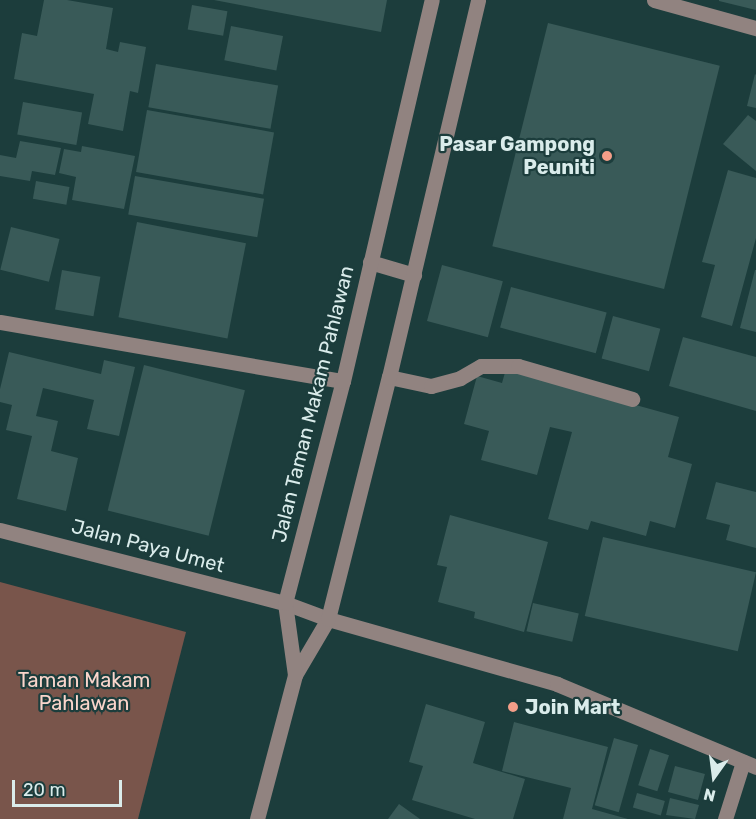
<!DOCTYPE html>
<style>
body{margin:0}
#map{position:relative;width:756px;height:819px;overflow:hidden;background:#1c3d3c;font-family:Rubik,sans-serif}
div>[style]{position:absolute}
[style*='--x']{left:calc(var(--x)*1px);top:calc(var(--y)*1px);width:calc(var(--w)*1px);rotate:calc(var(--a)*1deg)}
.green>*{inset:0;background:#79554b}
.building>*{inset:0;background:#395a58;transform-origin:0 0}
.minor>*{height:15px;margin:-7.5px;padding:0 7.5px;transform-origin:7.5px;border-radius:7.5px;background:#918380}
.dots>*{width:16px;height:16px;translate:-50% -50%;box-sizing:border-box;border:3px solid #1c3d3c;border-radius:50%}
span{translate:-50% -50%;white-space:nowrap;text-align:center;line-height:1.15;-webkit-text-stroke:4.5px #1c3d3c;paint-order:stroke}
.poi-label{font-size:20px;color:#daeceb;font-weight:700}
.right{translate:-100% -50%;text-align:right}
.left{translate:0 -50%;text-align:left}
.street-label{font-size:20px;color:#daeceb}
.park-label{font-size:20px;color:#fad5cb}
.north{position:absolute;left:684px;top:747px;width:60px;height:60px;-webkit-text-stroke:4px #1c3d3c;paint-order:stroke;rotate:194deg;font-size:16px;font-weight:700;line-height:24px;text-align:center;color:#daeceb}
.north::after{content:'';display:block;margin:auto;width:21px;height:27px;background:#daeceb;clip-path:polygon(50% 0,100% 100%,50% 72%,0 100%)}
.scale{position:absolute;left:12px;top:780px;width:110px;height:27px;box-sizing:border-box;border:3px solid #daeceb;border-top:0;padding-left:8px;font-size:18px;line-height:21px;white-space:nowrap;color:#daeceb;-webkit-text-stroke:4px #1c3d3c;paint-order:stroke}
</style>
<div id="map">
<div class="green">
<i style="clip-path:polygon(0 582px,186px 632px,138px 819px,0 819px)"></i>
</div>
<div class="building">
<i style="clip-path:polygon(44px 0,67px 0,113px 8px,106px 49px,118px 52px,120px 42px,146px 47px,138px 93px,130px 91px,123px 131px,88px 124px,94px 94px,14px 79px,22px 33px,37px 36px)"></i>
<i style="clip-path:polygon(214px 0,387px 0,381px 32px)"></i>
<i style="clip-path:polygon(719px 0,756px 0,756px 10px,719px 1px)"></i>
<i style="left:192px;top:5px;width:36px;height:25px;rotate:10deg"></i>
<i style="left:548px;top:23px;width:177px;height:230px;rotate:14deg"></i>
<i style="left:231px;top:26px;width:53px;height:35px;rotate:11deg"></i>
<i style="left:156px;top:64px;width:124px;height:44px;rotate:10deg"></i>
<i style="clip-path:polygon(755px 74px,756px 75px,756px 108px,747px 106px)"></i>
<i style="left:23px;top:102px;width:60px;height:33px;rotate:10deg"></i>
<i style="left:147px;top:110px;width:129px;height:63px;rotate:10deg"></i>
<i style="clip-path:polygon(748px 115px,756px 121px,756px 171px,723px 144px)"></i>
<i style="clip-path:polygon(20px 141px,61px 148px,55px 175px,32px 171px,30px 181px,0 176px,0 155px,16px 158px)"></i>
<i style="clip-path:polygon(82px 146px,135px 156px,124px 209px,72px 200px,76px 177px,59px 173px,64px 149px,81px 152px)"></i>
<i style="clip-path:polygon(728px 170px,756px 178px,756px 238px,732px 326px,701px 317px,715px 265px,702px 262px)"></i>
<i style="left:135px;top:176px;width:131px;height:39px;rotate:10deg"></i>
<i style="left:36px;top:181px;width:34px;height:18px;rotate:10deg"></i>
<i style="left:137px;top:222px;width:111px;height:97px;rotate:11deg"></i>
<i style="left:11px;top:227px;width:50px;height:44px;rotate:14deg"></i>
<i style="left:442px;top:265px;width:63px;height:58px;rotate:15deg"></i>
<i style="left:62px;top:270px;width:39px;height:40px;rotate:10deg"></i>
<i style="clip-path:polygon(755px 270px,756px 270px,756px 332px,740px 328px)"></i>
<i style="left:511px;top:287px;width:99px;height:42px;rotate:15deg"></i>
<i style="left:613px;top:316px;width:49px;height:44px;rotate:15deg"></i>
<i style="clip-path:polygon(683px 337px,756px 357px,756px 411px,669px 386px)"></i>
<i style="clip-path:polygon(9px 352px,101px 374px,104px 360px,135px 367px,119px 436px,87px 429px,94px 400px,43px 388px,36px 416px,58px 421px,51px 451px,78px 458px,66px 511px,17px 499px,32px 436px,6px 430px,12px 405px,0 402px,0 389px)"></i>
<i style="left:144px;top:365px;width:104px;height:150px;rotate:14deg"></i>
<i style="clip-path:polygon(506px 369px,679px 417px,668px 457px,692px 464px,675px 528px,650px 521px,646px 536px,591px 521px,588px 530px,548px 519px,572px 432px,550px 427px,537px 475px,481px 460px,489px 431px,464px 424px,477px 376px,502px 383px)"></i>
<i style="clip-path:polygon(716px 482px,756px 492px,756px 548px,726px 540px,730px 525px,706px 519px)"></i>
<i style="clip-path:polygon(450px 515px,548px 542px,524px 632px,474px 618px,475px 612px,438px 602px,447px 567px,437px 565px)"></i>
<i style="left:603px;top:537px;width:157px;height:81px;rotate:13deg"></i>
<i style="left:533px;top:603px;width:47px;height:29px;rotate:13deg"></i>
<i style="clip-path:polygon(426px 704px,485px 722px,473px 763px,525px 779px,513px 819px,475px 819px,412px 800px,423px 766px,409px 762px)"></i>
<i style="clip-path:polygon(514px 722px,608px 747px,592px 809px,628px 819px,563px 819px,571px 788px,502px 771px)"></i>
<i style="left:614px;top:738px;width:25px;height:70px;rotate:16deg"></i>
<i style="left:650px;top:749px;width:20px;height:38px;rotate:18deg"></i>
<i style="left:675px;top:766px;width:31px;height:27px;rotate:15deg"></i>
<i style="left:637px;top:793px;width:29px;height:15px;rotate:16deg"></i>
<i style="clip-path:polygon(670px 798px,699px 805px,695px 819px,666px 815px)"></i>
<i style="clip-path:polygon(399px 804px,420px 819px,388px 819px)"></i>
</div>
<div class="minor">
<i style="--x:654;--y:0;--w:106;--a:15.4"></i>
<i style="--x:370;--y:262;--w:46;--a:16.5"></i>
<i style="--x:0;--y:322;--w:348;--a:9.8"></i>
<i style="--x:389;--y:377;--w:43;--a:12.1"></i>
<i style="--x:431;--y:386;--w:30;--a:-15"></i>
<i style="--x:460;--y:378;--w:24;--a:-30"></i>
<i style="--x:481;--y:366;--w:37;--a:0"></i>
<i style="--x:518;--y:366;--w:119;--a:16.1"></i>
<i style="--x:0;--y:530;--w:294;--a:14.4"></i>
<i style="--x:285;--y:603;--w:46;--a:20.4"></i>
<i style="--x:328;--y:619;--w:238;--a:15.8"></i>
<i style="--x:557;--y:684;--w:216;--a:22.6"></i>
<i style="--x:295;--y:675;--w:65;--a:-59.5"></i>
<i style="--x:328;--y:619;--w:250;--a:-75.9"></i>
<i style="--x:389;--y:377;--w:387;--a:-76.7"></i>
<i style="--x:257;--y:819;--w:149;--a:-75.2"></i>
<i style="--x:295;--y:675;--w:73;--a:-97.9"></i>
<i style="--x:285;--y:603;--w:229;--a:-75.4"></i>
<i style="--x:343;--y:381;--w:391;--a:-76.9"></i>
<i style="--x:725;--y:819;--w:60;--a:-72.5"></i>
</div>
<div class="dots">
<i style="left:607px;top:156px;background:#f49e88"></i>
<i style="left:513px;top:707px;background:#f49e88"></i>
</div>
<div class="poi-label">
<span class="right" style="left:595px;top:156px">Pasar Gampong<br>Peuniti</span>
<span class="left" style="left:525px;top:707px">Join Mart</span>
</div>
<div class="street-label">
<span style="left:313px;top:404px;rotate:-76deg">Jalan Taman Makam Pahlawan</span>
<span style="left:148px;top:546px;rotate:15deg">Jalan Paya Umet</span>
</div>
<div class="park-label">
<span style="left:84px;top:692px">Taman Makam<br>Pahlawan</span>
</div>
<div class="north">N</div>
<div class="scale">20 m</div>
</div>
